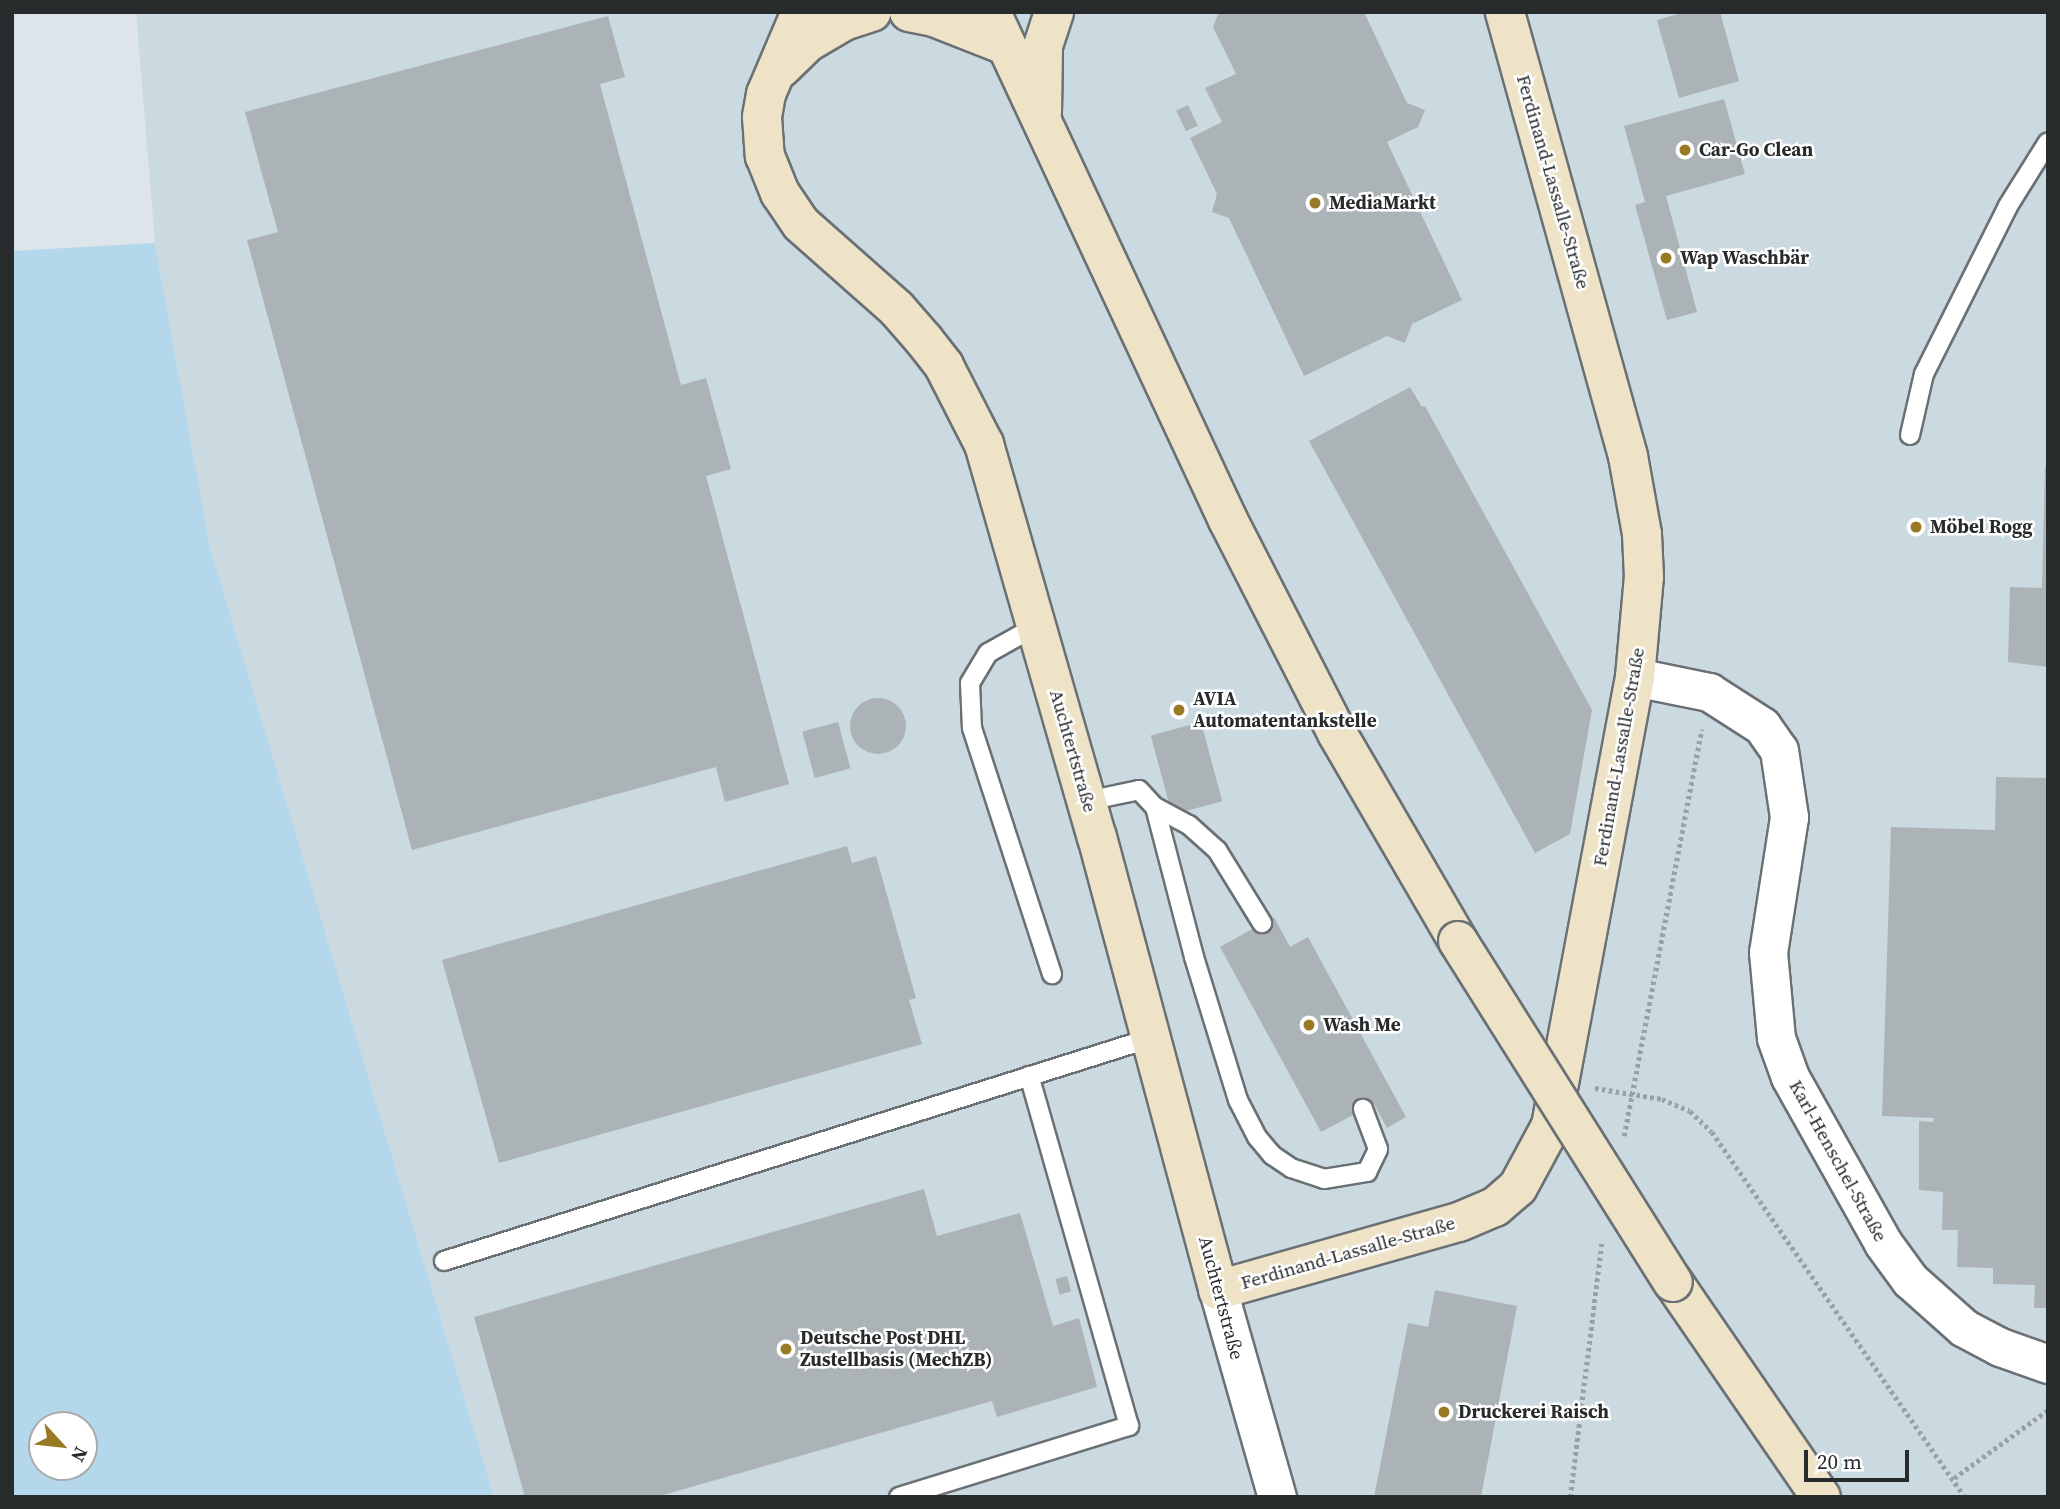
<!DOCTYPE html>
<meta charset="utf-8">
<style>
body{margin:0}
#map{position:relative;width:2060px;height:1509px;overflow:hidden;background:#dee5ea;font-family:"Source Serif 4",serif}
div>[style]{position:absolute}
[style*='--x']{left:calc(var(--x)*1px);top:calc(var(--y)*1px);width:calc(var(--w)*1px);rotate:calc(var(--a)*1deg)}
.built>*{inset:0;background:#cbd9e1}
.green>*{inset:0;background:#b4d7eb}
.building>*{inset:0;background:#acb3b7;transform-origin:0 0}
.round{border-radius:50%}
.path>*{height:4.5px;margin-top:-2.25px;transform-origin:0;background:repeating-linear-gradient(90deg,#9aa0a3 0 3.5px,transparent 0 7px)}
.roads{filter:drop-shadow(2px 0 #6a7074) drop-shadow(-2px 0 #6a7074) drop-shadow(0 2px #6a7074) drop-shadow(0 -2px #6a7074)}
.lane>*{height:18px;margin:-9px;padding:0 9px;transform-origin:9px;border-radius:9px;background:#fff}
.street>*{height:37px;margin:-18.5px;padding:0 18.5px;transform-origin:18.5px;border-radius:18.5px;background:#fff}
.secondary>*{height:38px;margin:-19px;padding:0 19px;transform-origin:19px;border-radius:19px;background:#eee3c7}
.bridges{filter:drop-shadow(2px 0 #6a7074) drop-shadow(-2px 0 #6a7074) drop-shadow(0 2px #6a7074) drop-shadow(0 -2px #6a7074)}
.secondary-bridge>*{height:38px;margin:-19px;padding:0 19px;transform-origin:19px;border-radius:19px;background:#eee3c7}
.dots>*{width:19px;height:19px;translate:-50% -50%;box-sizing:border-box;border:4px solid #fff;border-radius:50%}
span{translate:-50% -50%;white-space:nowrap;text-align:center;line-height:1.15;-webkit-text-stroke:5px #fff;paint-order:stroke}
.poi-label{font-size:19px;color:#282b2c;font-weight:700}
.left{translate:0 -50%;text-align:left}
.street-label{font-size:19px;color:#282b2c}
.frame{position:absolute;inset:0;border:14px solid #282b2c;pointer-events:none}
.north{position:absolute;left:28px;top:1411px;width:70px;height:70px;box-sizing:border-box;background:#fff;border:2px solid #a9aaab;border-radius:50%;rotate:117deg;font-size:19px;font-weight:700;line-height:28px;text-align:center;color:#282b2c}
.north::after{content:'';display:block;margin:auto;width:24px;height:32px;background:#997923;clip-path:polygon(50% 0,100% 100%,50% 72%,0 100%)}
.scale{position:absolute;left:1804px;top:1450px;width:105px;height:32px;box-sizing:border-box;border:4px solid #282b2c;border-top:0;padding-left:9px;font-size:21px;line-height:24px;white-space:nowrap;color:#282b2c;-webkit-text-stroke:5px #fff;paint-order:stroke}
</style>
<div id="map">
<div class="built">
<i style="clip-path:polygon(136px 12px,2048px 12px,2048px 1497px,494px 1497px,210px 547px,155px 243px)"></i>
</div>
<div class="green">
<i style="clip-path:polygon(evenodd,155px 243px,210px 547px,494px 1497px,12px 1497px,12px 251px,155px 243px,42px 1425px,84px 1425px,84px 1467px,42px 1467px,42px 1425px)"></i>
</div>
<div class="building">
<i style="clip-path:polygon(1219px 12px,1364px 12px,1407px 103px,1425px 110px,1418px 127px,1387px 142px,1462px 300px,1412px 324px,1405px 343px,1387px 336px,1304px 376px,1229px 218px,1212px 212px,1217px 194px,1190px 138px,1222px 122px,1205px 88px,1236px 74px,1213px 27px)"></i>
<i style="clip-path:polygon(1685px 12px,1720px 12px,1739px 81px,1679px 98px,1657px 20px)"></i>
<i style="clip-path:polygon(608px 16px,625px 77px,600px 84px,681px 385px,706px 378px,731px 469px,706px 476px,789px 784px,725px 802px,716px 767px,412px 850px,247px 240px,278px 232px,245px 112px)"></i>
<i style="clip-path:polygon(1724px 99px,1745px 174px,1666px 196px,1697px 312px,1667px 320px,1635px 205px,1645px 202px,1624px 126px)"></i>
<i style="left:1188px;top:105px;width:23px;height:13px;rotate:65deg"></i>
<i style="clip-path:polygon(1410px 387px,1422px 407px,1425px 406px,1592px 710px,1570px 834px,1535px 853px,1309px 441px)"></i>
<i style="clip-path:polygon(2045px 466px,2048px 467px,2048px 667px,2008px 662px,2010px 587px,2042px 588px)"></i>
<i class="round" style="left:850px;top:698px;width:56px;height:56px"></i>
<i style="left:838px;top:722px;width:48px;height:37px;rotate:75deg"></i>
<i style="left:1201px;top:722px;width:82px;height:52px;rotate:75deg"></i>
<i style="clip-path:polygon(1996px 777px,2048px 778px,2048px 1308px,2034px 1308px,2035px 1285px,1993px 1284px,1993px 1268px,1957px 1267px,1958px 1230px,1942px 1230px,1943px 1192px,1919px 1190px,1919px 1121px,1933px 1122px,1934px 1118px,1882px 1116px,1891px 827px,1995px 830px)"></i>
<i style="clip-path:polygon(847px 846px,852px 863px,876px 856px,916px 998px,909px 1000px,922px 1044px,499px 1163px,442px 960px)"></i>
<i style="clip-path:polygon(1274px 917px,1290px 947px,1308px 937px,1406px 1117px,1387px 1128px,1374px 1104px,1321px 1132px,1220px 947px)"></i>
<i style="clip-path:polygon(924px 1189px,937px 1236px,1020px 1213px,1053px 1326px,1079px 1318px,1097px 1387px,997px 1417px,992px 1401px,656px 1497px,525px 1497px,474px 1317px)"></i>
<i style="left:1067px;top:1276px;width:16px;height:12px;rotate:75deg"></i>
<i style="clip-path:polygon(1435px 1290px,1517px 1306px,1481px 1497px,1374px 1497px,1408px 1323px,1428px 1327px)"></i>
</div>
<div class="path">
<i style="--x:1595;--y:1088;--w:68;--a:9.3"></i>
<i style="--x:1662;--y:1099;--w:30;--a:23"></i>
<i style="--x:1690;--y:1111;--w:30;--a:44"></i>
<i style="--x:1712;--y:1132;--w:444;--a:55.3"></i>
<i style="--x:1624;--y:1136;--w:414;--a:-79.2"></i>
<i style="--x:1954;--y:1478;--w:116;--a:-35.9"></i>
<i style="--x:1570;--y:1497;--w:258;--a:-82.9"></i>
</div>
<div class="roads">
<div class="lane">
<i style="--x:1910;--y:435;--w:63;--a:-77.1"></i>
<i style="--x:1924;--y:374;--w:188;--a:-63.4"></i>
<i style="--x:2008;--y:206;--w:75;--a:-58"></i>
<i style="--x:1038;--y:625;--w:57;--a:150.8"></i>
<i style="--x:988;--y:653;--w:35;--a:121"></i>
<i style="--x:970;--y:683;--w:45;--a:87.5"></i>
<i style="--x:972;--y:728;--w:259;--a:72"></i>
<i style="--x:1087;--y:801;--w:53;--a:-11.9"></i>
<i style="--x:1139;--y:790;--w:23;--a:47"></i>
<i style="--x:1155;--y:807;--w:155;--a:75.4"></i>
<i style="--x:1194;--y:957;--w:150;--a:72.9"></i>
<i style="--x:1238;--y:1100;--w:42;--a:62.8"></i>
<i style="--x:1257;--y:1137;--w:23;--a:50"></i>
<i style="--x:1272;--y:1155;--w:23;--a:34"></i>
<i style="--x:1291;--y:1168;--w:35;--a:18"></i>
<i style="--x:1324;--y:1179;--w:44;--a:-9.2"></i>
<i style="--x:1367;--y:1172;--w:25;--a:-64"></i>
<i style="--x:1378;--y:1149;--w:43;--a:-110.6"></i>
<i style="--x:1155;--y:807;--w:38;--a:28"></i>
<i style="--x:1189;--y:825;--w:38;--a:42"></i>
<i style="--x:1217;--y:850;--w:86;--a:58.3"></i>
<i style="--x:444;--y:1261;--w:741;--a:-17.51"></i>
<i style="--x:899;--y:1497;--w:241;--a:-17.2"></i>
<i style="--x:1129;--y:1426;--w:364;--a:-105.9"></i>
</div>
<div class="street">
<i style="--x:1635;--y:677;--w:76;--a:11.5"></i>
<i style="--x:1709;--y:692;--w:63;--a:32.7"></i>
<i style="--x:1762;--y:726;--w:29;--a:55"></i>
<i style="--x:1779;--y:750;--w:68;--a:81.5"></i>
<i style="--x:1789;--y:817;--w:137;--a:98.8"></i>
<i style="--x:1768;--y:952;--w:86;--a:84.7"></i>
<i style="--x:1776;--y:1038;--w:41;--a:70.3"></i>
<i style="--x:1790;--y:1077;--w:190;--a:60.7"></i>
<i style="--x:1883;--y:1243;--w:46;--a:53.9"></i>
<i style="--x:1910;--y:1280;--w:72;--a:41.6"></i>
<i style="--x:1964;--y:1328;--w:41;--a:27.8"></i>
<i style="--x:2000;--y:1347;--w:51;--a:19.5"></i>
<i style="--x:1218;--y:1290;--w:215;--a:74.1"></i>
</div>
<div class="secondary">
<i style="--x:801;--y:12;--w:89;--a:113.1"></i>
<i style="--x:766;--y:94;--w:23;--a:100"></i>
<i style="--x:762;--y:117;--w:39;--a:86"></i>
<i style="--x:765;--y:156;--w:40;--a:68"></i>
<i style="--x:780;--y:193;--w:37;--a:56"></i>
<i style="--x:801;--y:224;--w:128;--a:41.5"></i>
<i style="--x:897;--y:309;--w:41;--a:48.9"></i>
<i style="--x:924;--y:340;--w:33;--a:52"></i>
<i style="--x:944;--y:366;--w:88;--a:62.9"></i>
<i style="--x:984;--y:444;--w:409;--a:74"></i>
<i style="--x:1097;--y:837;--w:469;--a:75"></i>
<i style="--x:1218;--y:1290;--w:250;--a:-15.8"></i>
<i style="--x:1459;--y:1222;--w:39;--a:-23"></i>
<i style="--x:1495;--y:1207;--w:30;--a:-41"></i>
<i style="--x:1518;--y:1187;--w:69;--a:-61.6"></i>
<i style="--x:1551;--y:1126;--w:457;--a:-79.4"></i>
<i style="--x:1635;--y:677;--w:100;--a:-84.9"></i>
<i style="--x:1644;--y:577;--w:43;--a:-92.7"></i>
<i style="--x:1642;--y:534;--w:79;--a:-100.2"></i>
<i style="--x:1628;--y:456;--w:461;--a:-105.5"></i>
<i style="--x:909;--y:12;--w:25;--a:11"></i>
<i style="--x:934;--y:17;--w:76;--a:21.5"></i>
<i style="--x:991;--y:12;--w:561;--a:64.99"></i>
<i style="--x:1228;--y:520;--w:239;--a:62.9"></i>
<i style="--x:1337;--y:733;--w:241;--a:59.8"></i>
<i style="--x:781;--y:68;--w:37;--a:-44"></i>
<i style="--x:808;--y:42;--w:42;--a:-30.3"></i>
<i style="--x:844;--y:21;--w:29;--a:-18"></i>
<i style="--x:1042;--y:113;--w:67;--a:-89.1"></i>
<i style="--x:1043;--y:46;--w:36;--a:-72"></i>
<i style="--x:1673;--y:1282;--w:261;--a:55.5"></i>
</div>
</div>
<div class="bridges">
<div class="secondary-bridge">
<i style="--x:1458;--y:941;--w:403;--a:57.8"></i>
</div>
</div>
<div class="dots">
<i style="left:1685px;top:150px;background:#997923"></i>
<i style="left:1315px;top:203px;background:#997923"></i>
<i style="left:1666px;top:258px;background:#997923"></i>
<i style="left:1916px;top:527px;background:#997923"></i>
<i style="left:1179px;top:710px;background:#997923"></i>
<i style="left:1309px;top:1025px;background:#997923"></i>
<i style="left:786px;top:1349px;background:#997923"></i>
<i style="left:1444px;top:1412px;background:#997923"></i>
</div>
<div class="poi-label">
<span class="left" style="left:1699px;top:150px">Car-Go Clean</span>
<span class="left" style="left:1329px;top:203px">MediaMarkt</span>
<span class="left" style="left:1680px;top:258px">Wap Waschbär</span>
<span class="left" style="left:1930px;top:527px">Möbel Rogg</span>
<span class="left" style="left:1193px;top:710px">AVIA<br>Automatentankstelle</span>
<span class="left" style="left:1323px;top:1025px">Wash Me</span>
<span class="left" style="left:800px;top:1349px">Deutsche Post DHL<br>Zustellbasis (MechZB)</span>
<span class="left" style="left:1458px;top:1412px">Druckerei Raisch</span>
</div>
<div class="street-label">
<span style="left:1553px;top:182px;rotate:74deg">Ferdinand-Lassalle-Straße</span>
<span style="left:1073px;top:751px;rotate:74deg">Auchtertstraße</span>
<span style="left:1619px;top:757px;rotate:-80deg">Ferdinand-Lassalle-Straße</span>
<span style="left:1838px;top:1161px;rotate:61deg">Karl-Henschel-Straße</span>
<span style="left:1348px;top:1253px;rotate:-16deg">Ferdinand-Lassalle-Straße</span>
<span style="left:1221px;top:1298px;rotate:75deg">Auchtertstraße</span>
</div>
<div class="frame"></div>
<div class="north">N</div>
<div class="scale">20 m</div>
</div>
